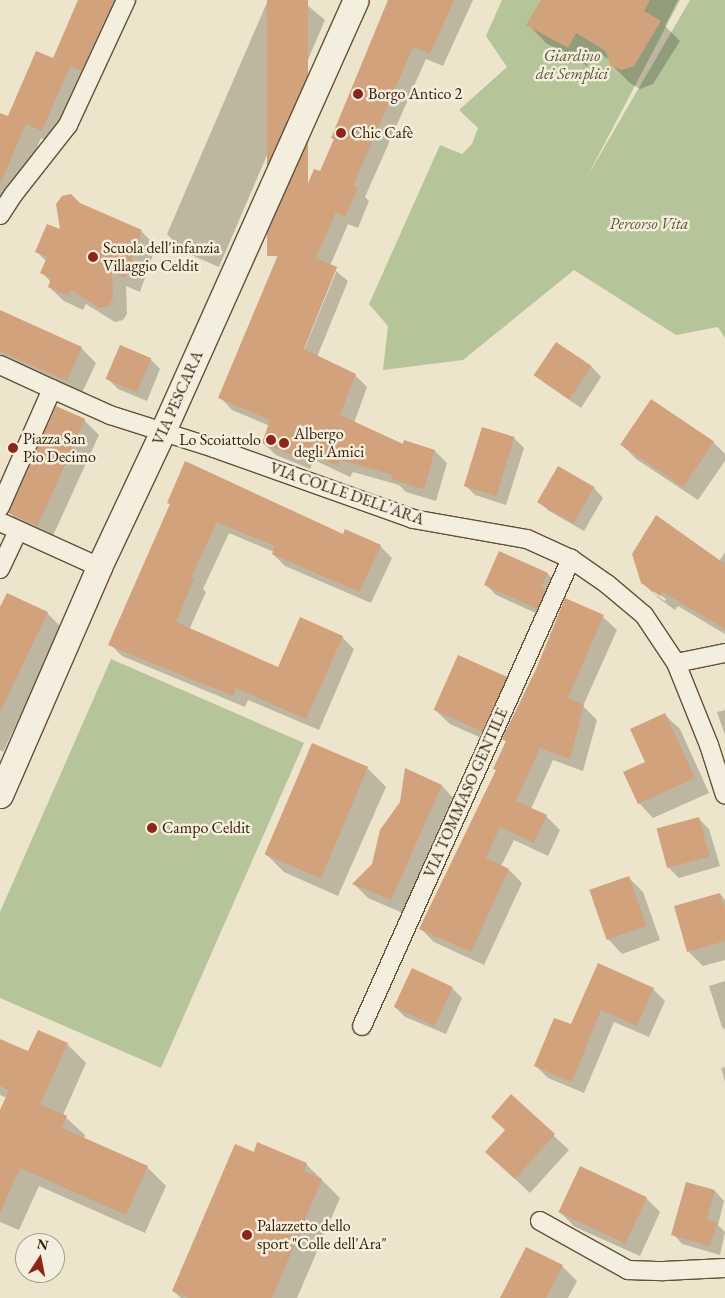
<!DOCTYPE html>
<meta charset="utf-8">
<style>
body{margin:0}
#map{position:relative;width:725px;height:1298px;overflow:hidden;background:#ede5cb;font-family:"EB Garamond",serif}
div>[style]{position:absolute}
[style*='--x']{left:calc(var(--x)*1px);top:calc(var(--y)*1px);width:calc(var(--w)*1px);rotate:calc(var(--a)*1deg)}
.green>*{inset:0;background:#b6c599}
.shadow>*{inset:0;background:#0003}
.building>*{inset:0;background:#d1a27c;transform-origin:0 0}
.roads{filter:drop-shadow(1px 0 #635137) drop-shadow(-1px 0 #635137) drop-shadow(0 1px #635137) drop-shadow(0 -1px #635137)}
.street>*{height:18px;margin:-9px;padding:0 9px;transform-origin:9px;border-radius:9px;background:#f3eedd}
.secondary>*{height:25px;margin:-12.5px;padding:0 12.5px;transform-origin:12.5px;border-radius:12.5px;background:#f3eedd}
.dots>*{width:14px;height:14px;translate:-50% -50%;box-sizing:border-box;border:2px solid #f3eedd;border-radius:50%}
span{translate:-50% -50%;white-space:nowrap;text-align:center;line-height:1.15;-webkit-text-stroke:5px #f3eedd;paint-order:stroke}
.park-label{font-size:16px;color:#5c5232;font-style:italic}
.poi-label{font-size:16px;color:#352006}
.left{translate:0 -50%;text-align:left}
.right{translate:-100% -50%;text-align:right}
.street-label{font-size:16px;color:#352006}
.north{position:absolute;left:15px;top:1233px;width:50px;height:50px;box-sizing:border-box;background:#f3eedd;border:1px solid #a79c87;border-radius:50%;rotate:11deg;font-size:14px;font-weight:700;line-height:20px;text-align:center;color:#352006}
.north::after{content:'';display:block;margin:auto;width:18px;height:22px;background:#8f2418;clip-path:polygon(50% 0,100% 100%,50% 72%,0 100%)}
</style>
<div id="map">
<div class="green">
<i style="clip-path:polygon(502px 0,680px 0,587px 177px,690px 0,725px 0,725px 338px,718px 327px,676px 335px,574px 270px,463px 360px,383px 370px,388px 326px,369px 304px,440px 145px,462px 154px,472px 144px,478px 128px,459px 110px,507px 67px,486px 36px)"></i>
<i style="clip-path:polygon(111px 659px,304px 743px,161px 1068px,0 998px,0 912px)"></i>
</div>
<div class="shadow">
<i style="clip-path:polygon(79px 0,120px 0,57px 145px,41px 138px,12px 205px,0 200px,0 114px,8px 118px,53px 60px)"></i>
<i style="clip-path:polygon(268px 0,301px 0,325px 20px,219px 267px,184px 252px,167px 234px)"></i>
<i style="clip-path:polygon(evenodd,391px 0,473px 0,443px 66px,426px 59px,365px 197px,369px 201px,358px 228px,348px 224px,330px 266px,348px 281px,317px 357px,355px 375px,367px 387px,354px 423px,403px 446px,435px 451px,447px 463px,436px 501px,406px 492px,399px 485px,353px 472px,350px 477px,314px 460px,310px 469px,276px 455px,263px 443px,270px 426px,232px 410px,220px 397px,320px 173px,391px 0,333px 272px,336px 272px,302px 355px,300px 354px,333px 272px)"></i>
<i style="clip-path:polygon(542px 0,678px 0,665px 26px,680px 41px,653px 84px,640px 89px,630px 83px,611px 64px,610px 60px,595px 51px,587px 66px,546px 43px,528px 24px)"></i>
<i style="clip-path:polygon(79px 204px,141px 231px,156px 246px,140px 292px,126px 286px,127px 314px,123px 320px,115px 322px,86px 304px,83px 310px,64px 301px,49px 287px,51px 282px,41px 272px,46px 261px,36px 251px,62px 231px)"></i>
<i style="clip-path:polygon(0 311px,81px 348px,96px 363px,81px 395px,0 358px)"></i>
<i style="clip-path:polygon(556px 344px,592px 367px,601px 377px,581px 408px,546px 384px,536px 375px)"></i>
<i style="clip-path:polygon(150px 359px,160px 369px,147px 401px,118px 389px,108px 379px)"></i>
<i style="clip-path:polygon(84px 420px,99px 435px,51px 540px,24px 528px,10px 513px)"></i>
<i style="clip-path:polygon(514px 438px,524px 448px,506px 505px,475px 495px,465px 485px)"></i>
<i style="clip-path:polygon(713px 442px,725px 454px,725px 461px,698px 500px,636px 459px,622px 445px)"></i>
<i style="clip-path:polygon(558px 468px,594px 488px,603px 498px,584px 531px,549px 511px,539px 502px)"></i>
<i style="clip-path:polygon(171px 505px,343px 535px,380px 546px,392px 558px,371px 603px,285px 566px,273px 554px,274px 552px,229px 533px,203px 589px,206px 592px,189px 630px,279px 669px,342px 637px,354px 649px,319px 730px,248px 700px,245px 707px,122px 656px,110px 644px)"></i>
<i style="clip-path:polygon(evenodd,725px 552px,725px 634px,678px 606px,675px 610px,657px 597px,642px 582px,719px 561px,725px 552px,653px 590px,666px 599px,665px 601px,653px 593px,653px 590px)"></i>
<i style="clip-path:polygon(500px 553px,548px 574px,557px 584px,547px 618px,496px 595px,486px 585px)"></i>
<i style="clip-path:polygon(7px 594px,47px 613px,62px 628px,3px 752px,0 750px,0 610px)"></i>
<i style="clip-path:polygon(603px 617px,617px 630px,583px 706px,597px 720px,583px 771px,553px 760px,531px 809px,546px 816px,560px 830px,548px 856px,514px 840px,501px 866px,509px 870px,522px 883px,484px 965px,434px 942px,420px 928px,497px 771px,495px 769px,507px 742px,503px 739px)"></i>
<i style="clip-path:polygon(506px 678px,521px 692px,497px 745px,450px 724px,435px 710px)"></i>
<i style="clip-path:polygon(725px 710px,725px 735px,717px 712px)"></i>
<i style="clip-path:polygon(665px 715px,680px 729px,709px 793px,653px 818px,639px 803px,646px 762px)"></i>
<i style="clip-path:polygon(313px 745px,368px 769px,386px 787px,338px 896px,284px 872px,265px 853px)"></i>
<i style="clip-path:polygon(406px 770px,442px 786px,456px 801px,405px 914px,368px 898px,354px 884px,373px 864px,401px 803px)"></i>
<i style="clip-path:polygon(699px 819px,709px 829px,720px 866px,679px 878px,669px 868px)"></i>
<i style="clip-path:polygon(628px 877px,643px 892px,660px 940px,622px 954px,608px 939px)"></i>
<i style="clip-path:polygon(720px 894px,725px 900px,725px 960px,703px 966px,688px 951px)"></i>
<i style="clip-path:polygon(599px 965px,653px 989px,665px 1001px,649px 1037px,614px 1022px,584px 1093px,548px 1078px,536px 1066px,571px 1026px)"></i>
<i style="clip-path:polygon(725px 981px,725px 1030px,722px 1027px,709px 986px)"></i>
<i style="clip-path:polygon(452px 988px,462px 998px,446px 1034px,405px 1017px,395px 1007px)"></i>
<i style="clip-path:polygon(0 1041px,28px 1053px,67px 1044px,86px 1063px,63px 1115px,85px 1135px,84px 1139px,147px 1167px,166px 1186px,145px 1233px,39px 1186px,19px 1230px,0 1222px,0 1113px,7px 1098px,0 1095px)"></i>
<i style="clip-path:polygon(725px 1067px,725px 1082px,721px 1068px)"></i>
<i style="clip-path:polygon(511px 1096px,569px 1150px,530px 1193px,486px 1152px,506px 1130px)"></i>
<i style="clip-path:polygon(254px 1153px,306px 1164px,340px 1198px,297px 1298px,181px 1298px,173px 1291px)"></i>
<i style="clip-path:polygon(715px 1191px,724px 1201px,718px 1225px,725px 1232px,720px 1255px,682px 1244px,673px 1234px)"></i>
<i style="clip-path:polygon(646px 1198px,660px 1212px,640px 1256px,575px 1227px,560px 1212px)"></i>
<i style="clip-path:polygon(527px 1248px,562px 1266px,577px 1281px,568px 1298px,502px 1298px)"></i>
</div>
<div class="building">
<i style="clip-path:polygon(78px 0,114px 0,81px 71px,70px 66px,42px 131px,26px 124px,0 184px,0 113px,8px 116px,36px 51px,53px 58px)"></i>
<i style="left:267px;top:0;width:41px;height:256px"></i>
<i style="clip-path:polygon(388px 0,454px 0,430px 54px,413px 47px,353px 186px,358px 188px,345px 217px,336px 212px,316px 258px,337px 267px,304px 349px,356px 374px,340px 415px,403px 444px,404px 440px,435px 450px,424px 489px,392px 480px,393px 475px,340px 460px,338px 466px,301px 449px,297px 457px,262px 443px,270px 420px,218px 398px,314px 169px,320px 171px,334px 139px,331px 138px)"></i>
<i style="clip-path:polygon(541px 0,650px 0,644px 11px,661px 21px,634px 66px,621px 70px,610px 65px,606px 51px,576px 33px,568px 48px,526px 25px)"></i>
<i style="clip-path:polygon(71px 194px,80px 203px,142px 230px,125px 278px,112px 272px,113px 298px,109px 306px,99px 308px,71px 290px,68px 296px,48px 287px,51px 278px,40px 273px,47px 257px,35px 252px,47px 224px,60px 229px,56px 204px,62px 196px)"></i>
<i style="clip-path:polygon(0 310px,82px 347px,67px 381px,0 351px)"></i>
<i style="left:556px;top:342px;width:43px;height:40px;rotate:34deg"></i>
<i style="left:120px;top:345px;width:34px;height:37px;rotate:23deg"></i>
<i style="left:651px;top:399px;width:76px;height:55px;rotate:34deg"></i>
<i style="left:56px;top:406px;width:32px;height:117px;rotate:24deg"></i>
<i style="left:482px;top:427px;width:34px;height:62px;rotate:17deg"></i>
<i style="clip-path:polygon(185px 461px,343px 534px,345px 529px,381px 545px,359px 592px,272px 554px,275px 546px,217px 522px,191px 577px,194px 579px,176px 622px,278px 667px,300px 617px,343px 636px,306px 719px,236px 688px,233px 696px,108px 645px,170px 504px,167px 503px)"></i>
<i style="left:558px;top:466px;width:42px;height:42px;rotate:30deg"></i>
<i style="clip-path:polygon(656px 515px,725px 564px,725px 629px,663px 592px,660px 596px,641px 583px,632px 554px)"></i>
<i style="clip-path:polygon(499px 551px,548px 573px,541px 588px,546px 590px,537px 609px,484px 585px)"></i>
<i style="clip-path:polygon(7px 593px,48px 612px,0 712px,0 607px)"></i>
<i style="clip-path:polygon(565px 598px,604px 615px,568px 698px,584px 705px,570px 759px,540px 748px,516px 801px,547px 815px,534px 843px,500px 827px,486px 858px,509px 869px,471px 952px,419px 929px,496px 770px,493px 769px,506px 741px,502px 739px,537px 667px)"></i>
<i style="left:458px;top:655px;width:54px;height:60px;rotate:24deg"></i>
<i style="clip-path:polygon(665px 713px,695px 778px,638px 804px,623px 772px,645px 762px,630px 729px)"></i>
<i style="left:312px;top:743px;width:61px;height:121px;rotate:23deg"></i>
<i style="clip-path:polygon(405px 768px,442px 785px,391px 900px,352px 884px,372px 864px,380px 830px,400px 802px)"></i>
<i style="left:699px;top:817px;width:41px;height:44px;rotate:75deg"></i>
<i style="left:629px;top:876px;width:53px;height:42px;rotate:71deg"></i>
<i style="clip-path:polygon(720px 893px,725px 910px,725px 941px,687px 952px,674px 906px)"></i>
<i style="clip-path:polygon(598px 963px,654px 988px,637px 1026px,601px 1010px,572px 1082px,534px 1066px,554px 1018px,571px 1024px)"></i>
<i style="left:412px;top:968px;width:45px;height:43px;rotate:25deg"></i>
<i style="clip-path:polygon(38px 1030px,68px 1043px,40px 1104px,67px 1116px,62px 1128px,148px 1166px,126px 1215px,20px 1168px,0 1213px,0 1110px,9px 1090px,0 1086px,0 1039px,28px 1051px)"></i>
<i style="clip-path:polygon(511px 1094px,555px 1134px,515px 1179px,485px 1152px,505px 1130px,491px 1117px)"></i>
<i style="clip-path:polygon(257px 1142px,307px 1163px,304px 1171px,322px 1179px,272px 1298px,189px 1298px,172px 1291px,235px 1144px,254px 1152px)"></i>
<i style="left:580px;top:1166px;width:74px;height:51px;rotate:25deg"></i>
<i style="clip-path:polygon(686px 1182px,715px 1190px,707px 1220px,717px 1222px,710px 1246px,671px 1235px)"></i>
<i style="clip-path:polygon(526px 1247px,563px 1265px,546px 1298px,500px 1298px)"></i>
</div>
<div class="roads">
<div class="street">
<i style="--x:0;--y:215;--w:24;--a:-57"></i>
<i style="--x:13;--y:195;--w:89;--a:-51.8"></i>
<i style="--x:68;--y:125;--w:138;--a:-65.1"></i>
<i style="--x:0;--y:365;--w:57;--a:24.8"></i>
<i style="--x:52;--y:389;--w:129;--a:113.8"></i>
<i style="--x:52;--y:389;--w:64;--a:24.1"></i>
<i style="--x:110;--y:415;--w:109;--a:17.6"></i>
<i style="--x:214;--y:448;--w:211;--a:19.6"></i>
<i style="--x:413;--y:519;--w:116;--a:10"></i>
<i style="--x:527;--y:539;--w:48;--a:24.4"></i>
<i style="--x:571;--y:559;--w:44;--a:34.8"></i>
<i style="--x:607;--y:584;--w:48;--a:40"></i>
<i style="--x:644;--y:615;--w:58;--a:56.3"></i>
<i style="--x:676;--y:663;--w:88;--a:68.1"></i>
<i style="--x:709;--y:745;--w:52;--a:72.3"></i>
<i style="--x:0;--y:522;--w:109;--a:24.4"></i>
<i style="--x:0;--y:569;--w:42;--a:-64.7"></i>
<i style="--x:676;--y:663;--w:50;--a:-11.5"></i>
<i style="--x:362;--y:1026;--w:512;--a:-65.89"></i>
<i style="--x:540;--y:1221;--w:101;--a:29.1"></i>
<i style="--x:628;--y:1270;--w:36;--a:2"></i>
<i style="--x:664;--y:1271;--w:61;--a:-2.8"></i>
</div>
<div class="secondary">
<i style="--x:0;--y:795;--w:249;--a:-66.5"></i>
<i style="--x:99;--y:567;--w:148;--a:-64.8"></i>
<i style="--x:162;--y:433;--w:474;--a:-65.9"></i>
</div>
</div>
<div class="dots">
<i style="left:358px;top:94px;background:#8f2418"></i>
<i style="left:341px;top:133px;background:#8f2418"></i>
<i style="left:93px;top:257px;background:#8f2418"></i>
<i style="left:271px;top:440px;background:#8f2418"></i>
<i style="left:284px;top:443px;background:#8f2418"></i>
<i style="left:13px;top:448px;background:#8f2418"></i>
<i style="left:152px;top:828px;background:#8f2418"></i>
<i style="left:247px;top:1235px;background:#8f2418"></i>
</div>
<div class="park-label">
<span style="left:572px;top:65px">Giardino<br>dei Semplici</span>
<span style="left:649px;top:224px">Percorso Vita</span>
</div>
<div class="poi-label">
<span class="left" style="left:368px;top:94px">Borgo Antico 2</span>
<span class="left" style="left:351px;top:133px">Chic Cafè</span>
<span class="left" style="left:103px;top:257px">Scuola dell'infanzia<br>Villaggio Celdit</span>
<span class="left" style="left:294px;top:443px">Albergo<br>degli Amici</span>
<span class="left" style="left:23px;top:448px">Piazza San<br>Pio Decimo</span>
<span class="right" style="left:261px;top:440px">Lo Scoiattolo</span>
<span class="left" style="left:162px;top:828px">Campo Celdit</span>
<span class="left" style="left:257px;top:1235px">Palazzetto dello<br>sport "Colle dell'Ara"</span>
</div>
<div class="street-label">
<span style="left:178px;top:398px;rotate:-66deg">VIA PESCARA</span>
<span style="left:347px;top:494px;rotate:19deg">VIA COLLE DELL'ARA</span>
<span style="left:466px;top:793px;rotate:-66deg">VIA TOMMASO GENTILE</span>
</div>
<div class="north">N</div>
</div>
